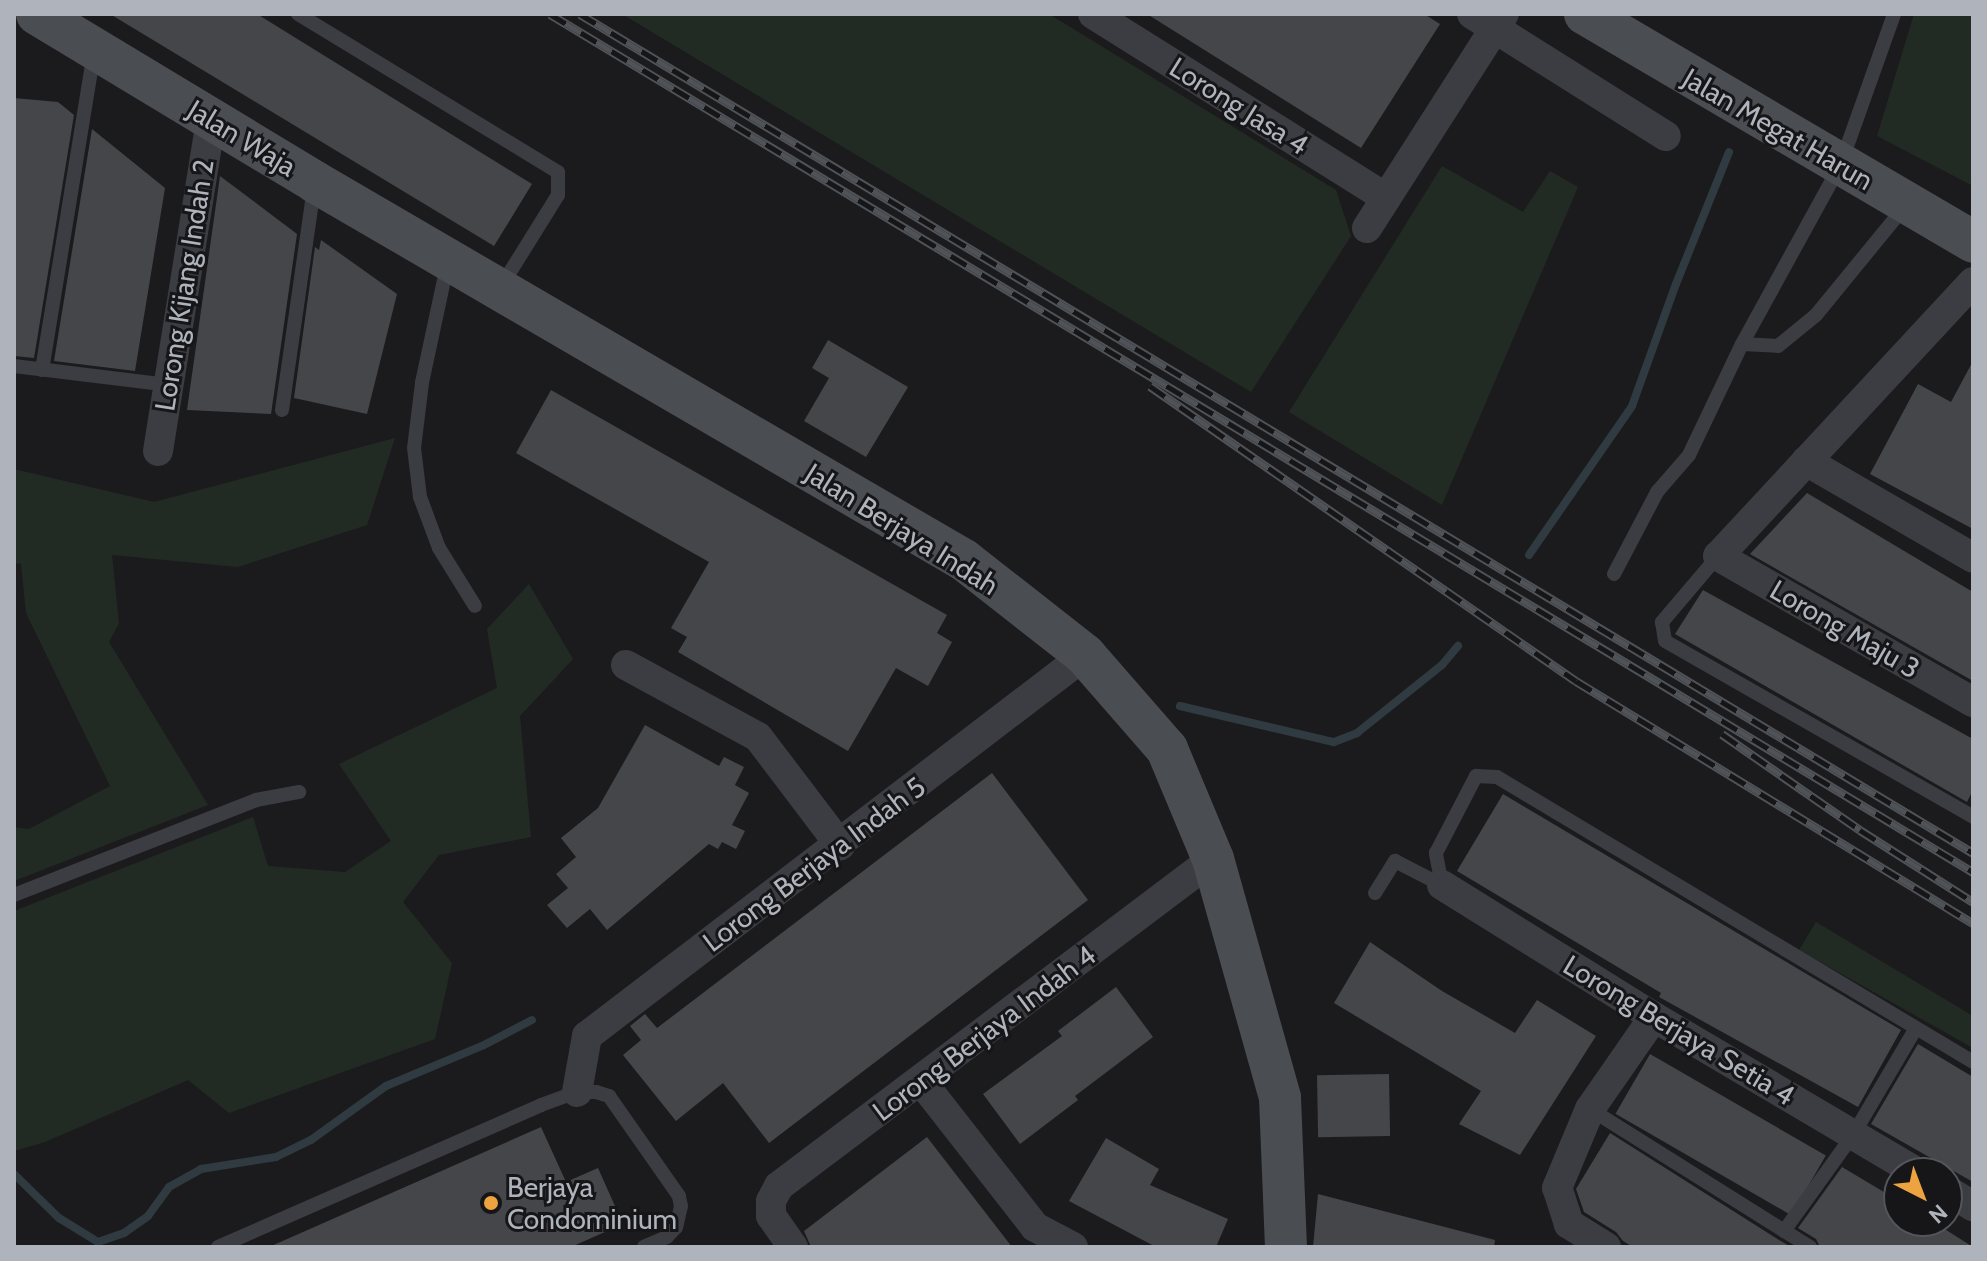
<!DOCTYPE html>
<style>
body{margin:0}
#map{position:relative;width:1987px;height:1261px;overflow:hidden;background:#1b1b1d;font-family:Cabin,sans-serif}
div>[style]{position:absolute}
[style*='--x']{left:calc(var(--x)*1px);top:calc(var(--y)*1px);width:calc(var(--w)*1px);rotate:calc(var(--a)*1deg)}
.green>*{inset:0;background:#222b23}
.stream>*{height:8px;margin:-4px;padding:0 4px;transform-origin:4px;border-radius:4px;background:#303b41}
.building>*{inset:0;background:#45464a;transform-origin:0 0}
.lane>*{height:14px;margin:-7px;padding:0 7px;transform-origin:7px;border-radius:7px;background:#3c3d42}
.street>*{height:30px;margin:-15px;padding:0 15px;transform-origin:15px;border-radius:15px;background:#3c3d42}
.secondary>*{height:42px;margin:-21px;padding:0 21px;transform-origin:21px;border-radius:21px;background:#4a4d52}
.rail>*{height:9px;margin-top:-4.5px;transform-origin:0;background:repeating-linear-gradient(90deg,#161618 0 18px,#4f5257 0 36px);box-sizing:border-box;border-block:2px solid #4f5257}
.dots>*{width:22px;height:22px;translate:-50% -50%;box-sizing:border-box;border:4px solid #161618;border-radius:50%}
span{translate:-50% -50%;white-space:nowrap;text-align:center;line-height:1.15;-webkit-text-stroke:6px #161618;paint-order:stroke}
.street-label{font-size:28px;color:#aeb3bc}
.poi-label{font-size:28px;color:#aeb3bc}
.left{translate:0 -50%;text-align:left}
.frame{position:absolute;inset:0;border:16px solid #aeb3bc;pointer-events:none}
.north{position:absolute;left:1883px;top:1157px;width:80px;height:80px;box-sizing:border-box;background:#161618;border:2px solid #53555a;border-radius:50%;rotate:138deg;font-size:22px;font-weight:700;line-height:32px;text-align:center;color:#aeb3bc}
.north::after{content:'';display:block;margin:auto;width:28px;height:36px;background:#eea341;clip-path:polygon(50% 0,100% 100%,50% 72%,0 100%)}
</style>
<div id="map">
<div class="green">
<i style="clip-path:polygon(622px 14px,1049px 14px,1336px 190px,1351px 236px,1251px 392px)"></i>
<i style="clip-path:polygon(1914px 14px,1973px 14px,1973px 186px,1877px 136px)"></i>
<i style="clip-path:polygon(1442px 166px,1523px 212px,1550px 171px,1578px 187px,1442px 505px,1289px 412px)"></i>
<i style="clip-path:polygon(395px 438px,367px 525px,238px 567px,112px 555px,119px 623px,109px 642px,208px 805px,14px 881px,14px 827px,29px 829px,110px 786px,26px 613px,21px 564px,14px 563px,14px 469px,154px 502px)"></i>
<i style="clip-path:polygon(529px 584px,573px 659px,520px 716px,531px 837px,439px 855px,403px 902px,452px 963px,435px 1039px,229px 1113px,188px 1080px,45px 1142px,14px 1151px,14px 911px,253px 817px,268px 866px,345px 872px,391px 841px,339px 764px,497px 688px,487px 629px)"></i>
<i style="clip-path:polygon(1816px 922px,1973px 1016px,1973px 1048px,1799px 950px)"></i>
</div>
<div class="stream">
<i style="--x:1529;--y:555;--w:181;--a:-55.3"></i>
<i style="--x:1632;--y:406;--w:130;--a:-70.2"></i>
<i style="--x:1676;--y:284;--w:142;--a:-68.1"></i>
<i style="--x:1180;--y:706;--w:158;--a:13.2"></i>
<i style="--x:1334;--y:742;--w:25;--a:-21"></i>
<i style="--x:1357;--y:733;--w:109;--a:-38.7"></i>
<i style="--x:1442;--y:665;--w:25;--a:-50"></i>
<i style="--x:14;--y:1174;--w:63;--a:44.4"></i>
<i style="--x:59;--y:1218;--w:46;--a:31.6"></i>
<i style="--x:98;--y:1242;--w:28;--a:-19"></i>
<i style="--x:124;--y:1233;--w:29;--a:-35"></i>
<i style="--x:148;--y:1216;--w:36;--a:-54"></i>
<i style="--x:169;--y:1187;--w:37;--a:-29"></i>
<i style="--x:201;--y:1169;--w:76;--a:-9.1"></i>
<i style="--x:276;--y:1157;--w:39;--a:-26"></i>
<i style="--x:311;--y:1140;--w:92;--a:-35.8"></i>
<i style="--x:386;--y:1086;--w:106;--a:-22.7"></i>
<i style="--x:484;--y:1045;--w:54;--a:-27.5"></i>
</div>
<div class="building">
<i style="clip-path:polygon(110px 14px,257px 14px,532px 184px,494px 246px)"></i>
<i style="clip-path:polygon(1147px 14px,1424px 14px,1440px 24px,1361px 148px)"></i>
<i style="clip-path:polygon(14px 98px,58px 102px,74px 115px,34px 358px,14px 356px)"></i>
<i style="clip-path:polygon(92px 129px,165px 188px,135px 371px,54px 361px)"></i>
<i style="clip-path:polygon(220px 176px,297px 234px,271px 414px,187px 410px)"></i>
<i style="clip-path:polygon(321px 240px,397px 294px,367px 414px,294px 398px,315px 247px,319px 250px)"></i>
<i style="clip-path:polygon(828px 340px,908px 387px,866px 457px,804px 421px,829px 378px,812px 368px)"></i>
<i style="clip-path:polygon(1973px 361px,1973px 529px,1870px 474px,1918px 384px,1951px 402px)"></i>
<i style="clip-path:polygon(551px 390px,947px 615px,937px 633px,952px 642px,928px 686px,896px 668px,848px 751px,678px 652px,687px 637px,671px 628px,709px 562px,516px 453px)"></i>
<i style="clip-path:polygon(1807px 493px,1973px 592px,1973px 681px,1750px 554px)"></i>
<i style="clip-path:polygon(1703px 590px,1973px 739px,1973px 790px,1967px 802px,1675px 634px)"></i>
<i style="clip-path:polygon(645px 725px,719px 766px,724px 757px,744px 767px,735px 785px,749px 793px,732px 825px,745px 831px,736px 849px,722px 842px,718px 849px,709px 844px,607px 930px,590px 909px,567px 928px,547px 905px,568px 888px,556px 874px,576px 857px,561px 838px,598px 808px)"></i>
<i style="clip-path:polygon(992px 773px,1088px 900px,769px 1143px,723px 1083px,676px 1121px,623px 1055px,641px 1040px,630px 1026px,645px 1014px,657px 1028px)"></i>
<i style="clip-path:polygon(1503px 794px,1901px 1030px,1858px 1107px,1659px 997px,1661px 993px,1457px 871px)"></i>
<i style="clip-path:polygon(1370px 942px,1442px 991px,1515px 1033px,1537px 1000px,1596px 1036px,1520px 1155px,1459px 1124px,1481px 1091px,1334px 1003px)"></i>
<i style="clip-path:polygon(1116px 987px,1153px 1037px,1075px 1096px,1078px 1100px,1020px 1144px,983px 1094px,1062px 1036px,1058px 1031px)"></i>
<i style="clip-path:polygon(1918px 1044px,1973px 1077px,1973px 1182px,1871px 1124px)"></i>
<i style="left:1650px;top:1054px;width:203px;height:69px;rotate:30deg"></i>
<i style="left:1389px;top:1074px;width:62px;height:72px;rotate:89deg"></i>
<i style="clip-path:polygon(541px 1127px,566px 1182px,598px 1168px,623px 1224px,571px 1247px,269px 1247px)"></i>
<i style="clip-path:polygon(1610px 1133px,1779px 1240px,1791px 1247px,1633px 1247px,1623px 1241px,1616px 1232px,1584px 1212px,1576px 1189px)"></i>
<i style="clip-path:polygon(927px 1137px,1012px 1247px,811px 1247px,804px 1231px)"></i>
<i style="clip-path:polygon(1106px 1138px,1159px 1169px,1150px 1185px,1228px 1219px,1216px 1247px,1156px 1247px,1069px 1201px)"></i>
<i style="clip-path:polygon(1842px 1167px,1899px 1201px,1899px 1221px,1932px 1221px,1973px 1247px,1820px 1247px,1816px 1239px,1798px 1228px)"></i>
<i style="clip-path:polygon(1318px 1194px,1495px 1240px,1494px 1247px,1313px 1247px)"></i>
</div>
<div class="lane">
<i style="--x:298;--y:14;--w:304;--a:31.3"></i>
<i style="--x:558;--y:172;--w:23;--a:90"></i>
<i style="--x:558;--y:195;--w:110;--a:121.9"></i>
<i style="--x:447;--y:266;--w:120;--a:102.1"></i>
<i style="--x:422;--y:383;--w:65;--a:97"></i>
<i style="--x:414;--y:448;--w:49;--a:83"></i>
<i style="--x:420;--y:497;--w:54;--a:69.6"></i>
<i style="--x:439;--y:548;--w:68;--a:58.2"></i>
<i style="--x:1742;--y:344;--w:36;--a:3"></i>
<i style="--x:1778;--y:346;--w:49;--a:-39.2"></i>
<i style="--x:1816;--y:315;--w:142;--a:-50.7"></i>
<i style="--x:14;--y:366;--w:155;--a:7"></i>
<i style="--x:42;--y:370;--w:320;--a:-80.7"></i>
<i style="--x:282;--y:410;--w:225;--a:-81.8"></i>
<i style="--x:1718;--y:556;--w:87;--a:130.3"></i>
<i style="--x:1662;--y:622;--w:19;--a:81"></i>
<i style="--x:1665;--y:641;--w:355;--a:29.7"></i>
<i style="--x:1614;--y:574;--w:93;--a:-62.3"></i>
<i style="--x:1657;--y:492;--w:49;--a:-49.1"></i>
<i style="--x:1689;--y:455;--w:123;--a:-64.5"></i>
<i style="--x:1742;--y:344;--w:203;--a:-61.2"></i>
<i style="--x:1840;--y:166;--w:161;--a:-70.4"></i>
<i style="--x:1442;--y:885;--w:33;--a:-101"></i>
<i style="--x:1436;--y:853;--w:87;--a:-62.5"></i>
<i style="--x:1476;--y:776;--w:21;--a:3"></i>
<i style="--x:1497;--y:777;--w:555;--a:30.91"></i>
<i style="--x:1375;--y:893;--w:38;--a:-58"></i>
<i style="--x:1395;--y:861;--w:53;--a:27.1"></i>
<i style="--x:14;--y:895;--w:260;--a:-21.4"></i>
<i style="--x:256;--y:800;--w:44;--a:-10.5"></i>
<i style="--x:1590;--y:1109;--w:260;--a:32.1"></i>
<i style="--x:1784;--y:1231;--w:118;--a:-54.3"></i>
<i style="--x:1853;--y:1135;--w:124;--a:-59.5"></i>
<i style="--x:218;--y:1247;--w:353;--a:-23.7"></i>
<i style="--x:541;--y:1105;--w:38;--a:-20"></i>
<i style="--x:577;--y:1092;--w:19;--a:0"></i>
<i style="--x:596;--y:1092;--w:14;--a:17"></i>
<i style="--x:609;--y:1096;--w:122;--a:55"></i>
<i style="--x:679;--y:1196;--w:10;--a:79"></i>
<i style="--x:681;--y:1206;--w:22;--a:103"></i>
<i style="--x:676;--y:1227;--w:13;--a:132"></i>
<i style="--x:667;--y:1237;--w:25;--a:157"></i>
</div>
<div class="street">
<i style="--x:1093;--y:14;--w:346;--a:32.1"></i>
<i style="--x:1472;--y:14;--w:229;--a:32.2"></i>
<i style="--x:1367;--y:228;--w:254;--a:-57.4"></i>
<i style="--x:1973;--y:282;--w:374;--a:132.9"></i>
<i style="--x:1718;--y:556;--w:294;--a:29.8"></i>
<i style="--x:158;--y:451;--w:336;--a:-80.9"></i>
<i style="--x:1806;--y:461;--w:193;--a:30.1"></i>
<i style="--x:626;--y:665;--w:150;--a:28.6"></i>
<i style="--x:758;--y:737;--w:136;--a:52.8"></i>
<i style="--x:1442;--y:885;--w:250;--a:31.9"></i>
<i style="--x:1654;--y:1017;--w:307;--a:30.6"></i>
<i style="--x:921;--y:1081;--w:185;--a:52"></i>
<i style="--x:1035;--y:1227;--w:43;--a:27.8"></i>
<i style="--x:577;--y:1092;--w:57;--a:-79.9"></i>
<i style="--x:587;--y:1036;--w:627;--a:-37.42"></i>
<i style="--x:1947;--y:1190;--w:31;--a:32"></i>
<i style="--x:793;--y:1247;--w:38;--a:-125"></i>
<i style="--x:771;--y:1216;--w:15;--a:-90"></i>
<i style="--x:771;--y:1201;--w:17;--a:-62"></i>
<i style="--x:779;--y:1186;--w:543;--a:-37"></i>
<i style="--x:1606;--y:1247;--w:44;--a:-148.1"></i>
<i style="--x:1569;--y:1224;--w:38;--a:-108"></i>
<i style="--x:1557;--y:1188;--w:86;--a:-67.3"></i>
<i style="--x:1590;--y:1109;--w:112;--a:-55.2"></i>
</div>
<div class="secondary">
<i style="--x:37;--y:14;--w:325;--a:31.1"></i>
<i style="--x:315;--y:182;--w:751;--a:30.22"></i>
<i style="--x:964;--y:560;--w:154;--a:38.1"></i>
<i style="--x:1085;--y:655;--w:125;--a:48.9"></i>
<i style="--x:1167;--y:749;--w:119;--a:67.3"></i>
<i style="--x:1213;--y:859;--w:248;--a:74.3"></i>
<i style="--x:1280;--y:1098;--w:149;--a:87.7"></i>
<i style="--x:1585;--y:14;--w:450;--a:30.4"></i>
</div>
<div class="rail">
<i style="--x:550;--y:14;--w:1662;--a:31.09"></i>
<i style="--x:580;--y:14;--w:1626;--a:31.06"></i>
<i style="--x:1150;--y:386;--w:518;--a:34.7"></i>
<i style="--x:1576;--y:681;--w:465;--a:31.4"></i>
<i style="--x:1722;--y:734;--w:168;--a:34.8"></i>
<i style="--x:1860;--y:830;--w:134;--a:32.5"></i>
</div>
<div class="dots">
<i style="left:491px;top:1203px;background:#eea341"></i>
</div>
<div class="street-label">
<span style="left:1239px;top:106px;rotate:32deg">Lorong Jasa 4</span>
<span style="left:1778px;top:129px;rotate:30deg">Jalan Megat Harun</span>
<span style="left:242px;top:138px;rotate:31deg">Jalan Waja</span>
<span style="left:184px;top:285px;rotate:-81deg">Lorong Kijang Indah 2</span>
<span style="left:902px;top:529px;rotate:32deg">Jalan Berjaya Indah</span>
<span style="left:1845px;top:629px;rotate:30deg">Lorong Maju 3</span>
<span style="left:814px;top:864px;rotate:-37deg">Lorong Berjaya Indah 5</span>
<span style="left:1679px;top:1030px;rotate:31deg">Lorong Berjaya Setia 4</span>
<span style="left:984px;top:1033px;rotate:-37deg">Lorong Berjaya Indah 4</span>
</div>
<div class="poi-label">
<span class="left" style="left:507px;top:1203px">Berjaya<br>Condominium</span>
</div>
<div class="frame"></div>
<div class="north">N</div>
</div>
